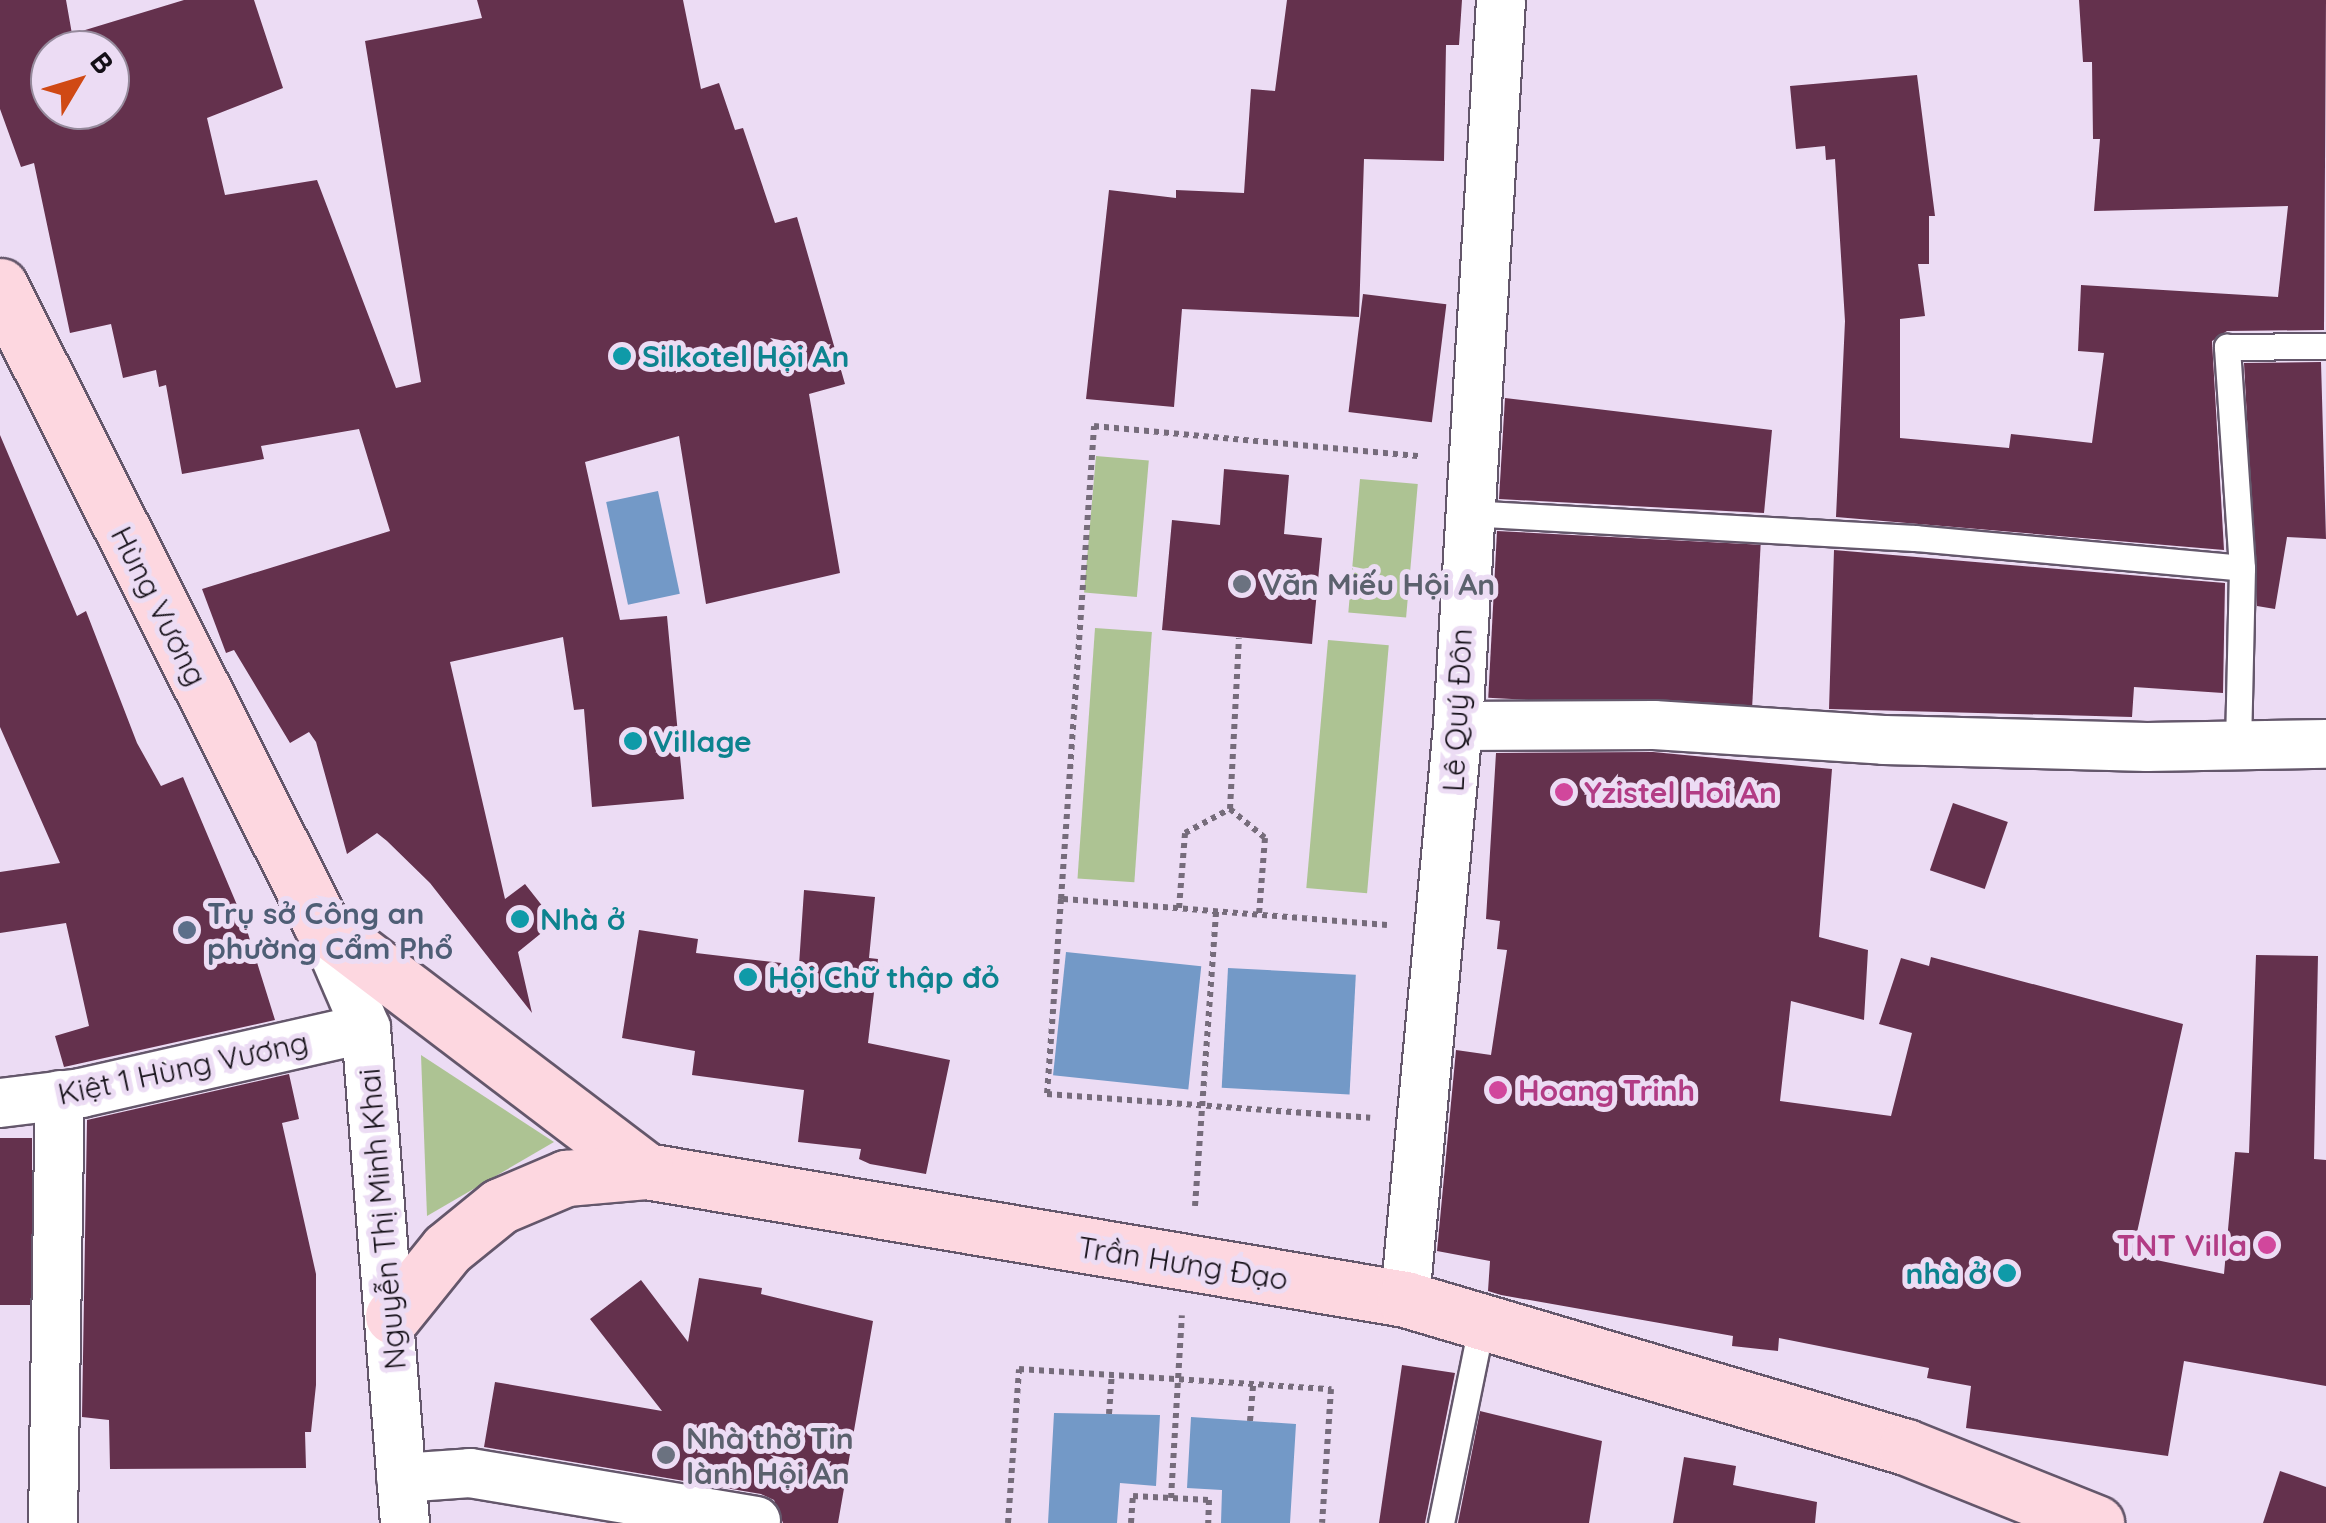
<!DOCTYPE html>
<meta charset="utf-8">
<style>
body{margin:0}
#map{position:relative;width:2326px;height:1523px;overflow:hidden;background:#ecdcf4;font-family:Quicksand,sans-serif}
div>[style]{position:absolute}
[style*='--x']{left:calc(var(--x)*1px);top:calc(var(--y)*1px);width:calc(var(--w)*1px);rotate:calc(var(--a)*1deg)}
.green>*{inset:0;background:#adc393;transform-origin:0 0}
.water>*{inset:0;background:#7399c7;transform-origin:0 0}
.building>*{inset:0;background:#64314d;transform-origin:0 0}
.path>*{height:6px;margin-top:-3px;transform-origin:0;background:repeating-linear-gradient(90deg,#766c7b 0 5px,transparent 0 10px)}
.roads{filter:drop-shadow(2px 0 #64576b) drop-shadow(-2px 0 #64576b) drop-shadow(0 2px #64576b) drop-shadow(0 -2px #64576b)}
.lane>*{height:25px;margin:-12.5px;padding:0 12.5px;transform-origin:12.5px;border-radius:12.5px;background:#fff}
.street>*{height:48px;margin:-24px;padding:0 24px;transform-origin:24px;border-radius:24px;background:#fff}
.primary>*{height:55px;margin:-27.5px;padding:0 27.5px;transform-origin:27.5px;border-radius:27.5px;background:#fdd7e0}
.dots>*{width:28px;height:28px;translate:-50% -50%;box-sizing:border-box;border:5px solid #ecdcf4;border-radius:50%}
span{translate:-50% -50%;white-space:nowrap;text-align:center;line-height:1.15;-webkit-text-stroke:10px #ecdcf4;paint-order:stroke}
.culture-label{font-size:30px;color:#0d838f;font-weight:700}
.left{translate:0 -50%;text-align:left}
.right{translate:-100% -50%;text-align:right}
.worship-label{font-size:30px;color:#5b616d;font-weight:700}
.street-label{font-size:30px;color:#140f17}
.hotel-label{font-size:30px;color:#b23c85;font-weight:700}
.service-label{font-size:30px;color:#4e5e75;font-weight:700}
.north{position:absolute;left:30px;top:30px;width:100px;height:100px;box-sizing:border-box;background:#ecdcf4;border:2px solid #968a9c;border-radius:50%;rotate:52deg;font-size:28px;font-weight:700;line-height:40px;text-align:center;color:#140f17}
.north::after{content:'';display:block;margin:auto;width:35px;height:45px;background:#d04914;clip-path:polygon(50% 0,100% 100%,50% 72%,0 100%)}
</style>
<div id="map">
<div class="green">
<i style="left:1096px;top:456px;width:53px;height:137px;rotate:5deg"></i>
<i style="left:1360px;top:479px;width:58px;height:134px;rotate:5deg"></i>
<i style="left:1095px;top:628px;width:57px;height:251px;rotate:4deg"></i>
<i style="left:1328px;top:640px;width:61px;height:249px;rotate:5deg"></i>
<i style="clip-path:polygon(421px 1055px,554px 1142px,427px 1216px)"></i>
</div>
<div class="water">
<i style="left:658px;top:491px;width:105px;height:53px;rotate:78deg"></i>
<i style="left:1066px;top:952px;width:136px;height:124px;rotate:6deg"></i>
<i style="left:1228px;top:968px;width:128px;height:120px;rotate:3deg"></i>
<i style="clip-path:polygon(1054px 1413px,1160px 1415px,1156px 1486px,1120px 1483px,1117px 1523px,1048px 1523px)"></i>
<i style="clip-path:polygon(1191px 1417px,1296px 1424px,1290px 1523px,1221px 1523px,1222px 1490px,1187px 1488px)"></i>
</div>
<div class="building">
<i style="clip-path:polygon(evenodd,0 0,66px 0,72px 34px,184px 0,254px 0,283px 88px,207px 118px,225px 195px,317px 180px,396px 388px,421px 382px,365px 41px,482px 18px,477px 0,683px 0,701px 89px,719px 83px,735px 130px,743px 128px,775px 223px,797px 217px,845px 384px,809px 394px,840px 573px,706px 604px,679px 436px,585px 462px,620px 620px,667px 616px,684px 799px,592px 807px,584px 709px,574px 710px,563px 637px,450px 662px,505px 899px,525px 884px,555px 922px,518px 952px,532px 1013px,430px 883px,387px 841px,377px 833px,347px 854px,316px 742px,309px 732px,290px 743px,234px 650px,226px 653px,202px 589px,390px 531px,359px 429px,261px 446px,264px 459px,182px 474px,166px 385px,159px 387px,156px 370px,123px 378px,111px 324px,70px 333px,34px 163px,21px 167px,0 109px,0 0,50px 50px,110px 50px,110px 110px,50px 110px,50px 50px)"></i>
<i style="clip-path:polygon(1287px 0,1462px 0,1459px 45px,1446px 45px,1444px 161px,1364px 159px,1359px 317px,1182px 309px,1174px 407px,1086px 399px,1109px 190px,1176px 198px,1176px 190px,1244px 193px,1251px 89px,1275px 91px)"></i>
<i style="clip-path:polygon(2079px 0,2326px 0,2324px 330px,2227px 331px,2212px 341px,2224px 550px,1836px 517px,1845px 321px,1835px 159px,1826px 160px,1825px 146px,1796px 149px,1790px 86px,1917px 75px,1935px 216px,1929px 216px,1929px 264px,1918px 264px,1925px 316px,1900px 319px,1900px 438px,2009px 448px,2011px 434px,2092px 443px,2104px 353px,2078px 351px,2081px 285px,2278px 297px,2288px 206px,2094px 211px,2100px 139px,2093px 139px,2092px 62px,2083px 62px)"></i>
<i style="left:1363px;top:294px;width:84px;height:119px;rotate:7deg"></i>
<i style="clip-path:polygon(2321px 362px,2326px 539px,2287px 537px,2275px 609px,2257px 606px,2244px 363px)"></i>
<i style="clip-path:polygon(1505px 398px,1772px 430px,1764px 513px,1499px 499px)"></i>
<i style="clip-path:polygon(0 435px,77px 616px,86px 611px,137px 743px,161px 786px,183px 777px,245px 924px,275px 1020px,64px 1067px,55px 1036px,89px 1026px,66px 923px,0 933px,0 872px,60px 863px,0 727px)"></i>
<i style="clip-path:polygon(1224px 469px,1289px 475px,1284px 534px,1322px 538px,1312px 644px,1162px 630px,1172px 520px,1220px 525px)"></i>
<i style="left:1497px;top:531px;width:264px;height:167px;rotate:3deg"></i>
<i style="clip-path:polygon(1834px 550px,2225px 583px,2223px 693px,2134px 687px,2132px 717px,1829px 709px)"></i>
<i style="clip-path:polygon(1653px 752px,1832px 769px,1819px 937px,1868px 950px,1864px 1020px,1791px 1001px,1780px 1101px,1891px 1116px,1912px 1033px,1879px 1024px,1901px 958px,1929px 966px,1931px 957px,2183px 1024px,2132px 1255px,2224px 1274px,2235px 1152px,2249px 1153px,2256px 955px,2318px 956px,2314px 1159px,2326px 1160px,2326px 1386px,2184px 1361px,2168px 1456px,1966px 1428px,1971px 1386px,1927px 1378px,1929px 1368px,1779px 1338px,1778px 1351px,1732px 1346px,1733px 1336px,1501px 1295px,1488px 1291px,1490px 1261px,1437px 1251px,1456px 1050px,1491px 1055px,1507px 950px,1497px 949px,1500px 921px,1486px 919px,1496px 753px)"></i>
<i style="left:1953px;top:803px;width:58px;height:71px;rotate:19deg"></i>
<i style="clip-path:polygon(804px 890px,875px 897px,869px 958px,878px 959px,868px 1043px,950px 1060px,926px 1174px,870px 1164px,859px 1159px,861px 1149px,798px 1142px,804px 1090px,692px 1075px,695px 1051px,622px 1038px,639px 930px,698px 939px,696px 953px,799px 965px)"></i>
<i style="clip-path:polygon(289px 1074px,299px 1119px,282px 1123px,316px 1274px,316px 1385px,311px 1432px,305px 1432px,306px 1468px,110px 1469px,109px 1420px,82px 1417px,87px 1120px)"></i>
<i style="left:0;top:1138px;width:32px;height:167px"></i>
<i style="clip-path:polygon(699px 1278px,762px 1288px,761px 1294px,873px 1321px,838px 1523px,783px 1523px,774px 1500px,761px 1494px,484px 1447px,495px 1382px,662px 1411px,590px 1319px,641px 1280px,688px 1342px)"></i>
<i style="clip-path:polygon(1402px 1365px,1455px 1373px,1425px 1523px,1379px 1523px)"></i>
<i style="clip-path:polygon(1480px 1411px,1602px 1441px,1589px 1523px,1458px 1523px)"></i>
<i style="clip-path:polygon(1684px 1457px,1736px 1466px,1733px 1485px,1817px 1502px,1815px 1523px,1673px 1523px)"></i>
<i style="clip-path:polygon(2280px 1471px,2326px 1487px,2326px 1523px,2263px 1523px)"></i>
</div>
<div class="path">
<i style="--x:1230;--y:809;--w:171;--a:-87"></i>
<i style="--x:1061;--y:899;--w:196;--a:94.1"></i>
<i style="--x:1047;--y:1094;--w:324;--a:4.2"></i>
<i style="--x:1179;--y:908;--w:75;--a:-85.4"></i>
<i style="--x:1185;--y:833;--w:51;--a:-28.1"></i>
<i style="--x:1230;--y:809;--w:45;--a:39.6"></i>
<i style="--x:1265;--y:838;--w:76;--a:94.5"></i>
<i style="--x:1387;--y:925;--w:327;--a:-175.4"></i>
<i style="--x:1061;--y:899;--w:474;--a:-86"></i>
<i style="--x:1094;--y:426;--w:327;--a:5.3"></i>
<i style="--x:1195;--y:1206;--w:296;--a:-85.9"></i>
<i style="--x:1109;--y:1414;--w:39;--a:-86"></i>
<i style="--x:1250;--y:1421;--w:37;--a:-85"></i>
<i style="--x:1171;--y:1498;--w:183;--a:-86.6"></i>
<i style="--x:1008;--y:1523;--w:154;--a:-85.9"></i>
<i style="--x:1019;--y:1369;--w:313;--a:3.7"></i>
<i style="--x:1331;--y:1389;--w:134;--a:93.8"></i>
<i style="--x:1131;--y:1523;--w:27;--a:-86"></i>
<i style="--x:1133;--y:1496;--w:76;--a:3"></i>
<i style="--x:1209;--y:1500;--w:23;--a:92"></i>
</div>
<div class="roads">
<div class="lane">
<i style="--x:1466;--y:513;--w:450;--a:3.2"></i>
<i style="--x:1915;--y:538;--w:328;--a:5.2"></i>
<i style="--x:2238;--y:745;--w:177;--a:-88.7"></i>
<i style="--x:2242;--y:568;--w:222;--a:-93.9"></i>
<i style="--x:2227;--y:347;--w:99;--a:-0.6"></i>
<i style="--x:1441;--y:1523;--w:206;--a:-78.5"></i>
</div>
<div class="street">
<i style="--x:1458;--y:726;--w:196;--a:-0.3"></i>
<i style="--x:1654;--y:725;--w:230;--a:3.7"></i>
<i style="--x:1884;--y:740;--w:263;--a:1.5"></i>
<i style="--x:2147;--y:747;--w:179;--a:-1"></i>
<i style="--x:321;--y:924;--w:113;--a:66.6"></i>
<i style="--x:366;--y:1028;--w:497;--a:85.5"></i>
<i style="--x:0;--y:1103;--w:82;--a:-7"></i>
<i style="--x:81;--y:1093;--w:292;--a:-12.8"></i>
<i style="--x:1405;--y:1299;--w:575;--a:-84.72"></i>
<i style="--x:1458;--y:726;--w:727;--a:-86.61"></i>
<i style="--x:401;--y:1478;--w:69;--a:-4.1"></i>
<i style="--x:470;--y:1473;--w:290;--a:9.5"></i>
<i style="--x:53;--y:1523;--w:428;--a:-89.1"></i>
</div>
<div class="primary">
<i style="--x:0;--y:286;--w:714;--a:63.29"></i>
<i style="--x:321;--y:924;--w:408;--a:37.2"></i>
<i style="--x:646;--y:1171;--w:770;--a:9.57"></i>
<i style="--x:1405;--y:1299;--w:522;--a:16.46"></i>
<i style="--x:1906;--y:1447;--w:205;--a:21.8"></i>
<i style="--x:393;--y:1316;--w:86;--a:-51.1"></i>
<i style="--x:447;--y:1249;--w:68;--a:-39.1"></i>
<i style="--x:500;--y:1206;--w:72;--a:-23"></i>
<i style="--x:566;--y:1178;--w:80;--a:-5"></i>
</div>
</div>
<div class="dots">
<i style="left:622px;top:356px;background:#0f9aa8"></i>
<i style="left:1242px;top:584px;background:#6b7280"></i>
<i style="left:633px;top:741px;background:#0f9aa8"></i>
<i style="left:1564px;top:792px;background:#d1479c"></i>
<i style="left:520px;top:919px;background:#0f9aa8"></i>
<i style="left:187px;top:930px;background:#5c6f8a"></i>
<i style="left:748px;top:977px;background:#0f9aa8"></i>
<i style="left:1498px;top:1090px;background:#d1479c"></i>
<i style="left:2267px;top:1245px;background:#d1479c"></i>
<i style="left:2007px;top:1273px;background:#0f9aa8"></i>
<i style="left:666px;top:1455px;background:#6b7280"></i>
</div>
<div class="culture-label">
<span class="left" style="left:642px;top:356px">Silkotel Hội An</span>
<span class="left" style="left:653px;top:741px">Village</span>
<span class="left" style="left:540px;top:919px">Nhà ở</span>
<span class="left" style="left:768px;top:977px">Hội Chữ thập đỏ</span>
<span class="right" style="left:1987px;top:1273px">nhà ở</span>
</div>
<div class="worship-label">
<span class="left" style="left:1262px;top:584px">Văn Miếu Hội An</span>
<span class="left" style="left:686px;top:1455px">Nhà thờ Tin<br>lành Hội An</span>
</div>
<div class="street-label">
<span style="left:159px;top:606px;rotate:63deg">Hùng Vương</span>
<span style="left:1457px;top:710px;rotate:-87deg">Lê Quý Đôn</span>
<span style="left:183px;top:1068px;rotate:-12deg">Kiệt 1 Hùng Vương</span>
<span style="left:382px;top:1219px;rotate:-95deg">Nguyễn Thị Minh Khai</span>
<span style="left:1183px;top:1263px;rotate:9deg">Trần Hưng Đạo</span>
</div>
<div class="hotel-label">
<span class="left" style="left:1584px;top:792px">Yzistel Hoi An</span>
<span class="left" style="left:1518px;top:1090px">Hoang Trinh</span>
<span class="right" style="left:2247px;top:1245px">TNT Villa</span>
</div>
<div class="service-label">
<span class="left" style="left:207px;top:930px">Trụ sở Công an<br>phường Cẩm Phổ</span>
</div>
<div class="north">B</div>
</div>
